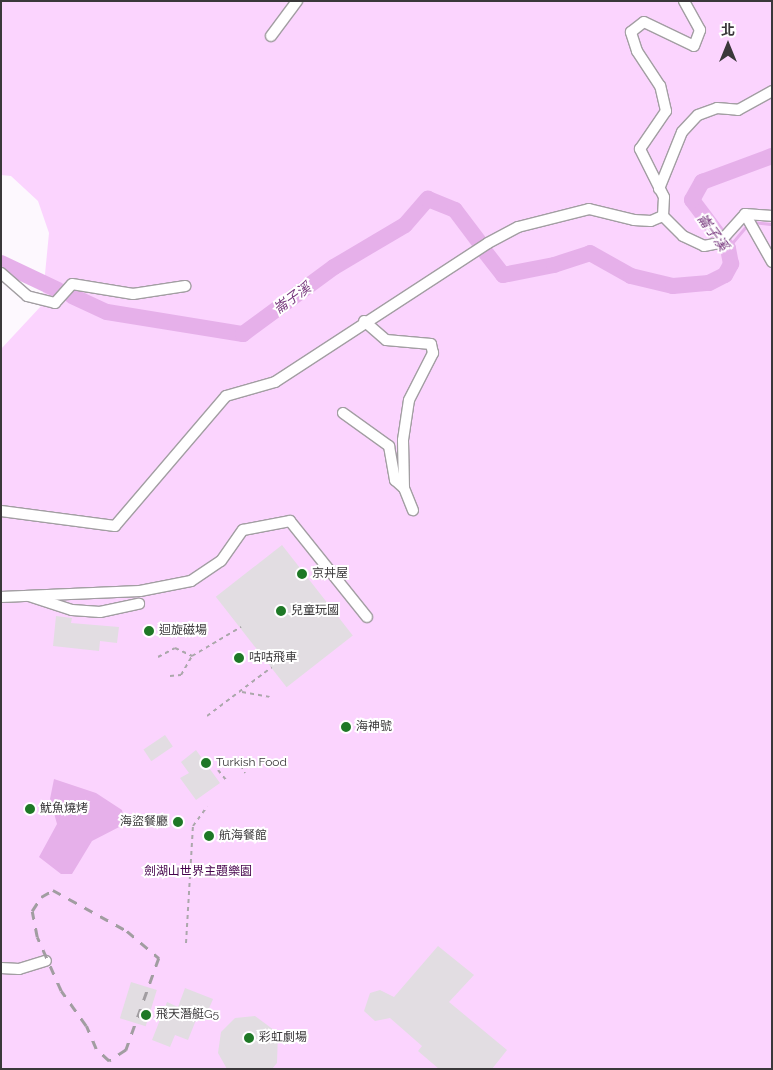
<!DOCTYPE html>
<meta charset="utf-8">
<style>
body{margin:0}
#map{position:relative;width:773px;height:1070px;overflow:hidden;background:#fdf8fe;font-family:Raleway,"Noto Sans TC",sans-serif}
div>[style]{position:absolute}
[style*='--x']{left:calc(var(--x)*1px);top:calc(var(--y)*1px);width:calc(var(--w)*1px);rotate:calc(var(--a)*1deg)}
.green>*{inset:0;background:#fbd4fe}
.water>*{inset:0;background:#e6b0ea}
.stream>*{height:2.5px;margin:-1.25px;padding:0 1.25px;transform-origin:1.25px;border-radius:1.25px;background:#e6b0ea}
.river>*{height:16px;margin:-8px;padding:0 8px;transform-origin:8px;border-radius:8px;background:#e6b0ea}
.building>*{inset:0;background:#e2dde2;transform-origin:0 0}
.path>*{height:2px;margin-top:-1px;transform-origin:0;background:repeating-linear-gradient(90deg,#aba7ab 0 4px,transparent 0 8px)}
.roads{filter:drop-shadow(1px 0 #a29ea2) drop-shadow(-1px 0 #a29ea2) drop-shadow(0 1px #a29ea2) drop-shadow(0 -1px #a29ea2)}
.minor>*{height:10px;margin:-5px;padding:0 5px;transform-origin:5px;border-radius:5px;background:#fff}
.rail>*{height:2.5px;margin-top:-1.25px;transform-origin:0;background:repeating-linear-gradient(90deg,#a19da1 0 9px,transparent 0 18px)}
.dots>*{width:14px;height:14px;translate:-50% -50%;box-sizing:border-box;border:2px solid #fff;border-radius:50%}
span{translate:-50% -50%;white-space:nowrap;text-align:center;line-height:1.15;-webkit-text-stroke:4px #fff;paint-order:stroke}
.poi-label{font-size:12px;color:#3a383a}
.left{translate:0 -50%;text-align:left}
.right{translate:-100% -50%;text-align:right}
.park-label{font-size:12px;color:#45034c}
.water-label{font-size:14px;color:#78397e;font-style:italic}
.frame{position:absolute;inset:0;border:2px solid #3a383a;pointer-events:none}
.north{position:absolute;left:703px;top:20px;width:50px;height:50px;-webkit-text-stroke:4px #fff;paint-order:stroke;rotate:0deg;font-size:14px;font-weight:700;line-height:20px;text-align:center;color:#3a383a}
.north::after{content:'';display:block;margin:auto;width:18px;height:22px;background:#3a383a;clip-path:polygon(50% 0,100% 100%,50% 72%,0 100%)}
</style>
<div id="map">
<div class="green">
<i style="clip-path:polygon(1px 1px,772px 1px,772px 1069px,1px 1069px,1px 349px,42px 305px,49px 233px,38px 201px,11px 176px,1px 175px)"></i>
</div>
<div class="water">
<i style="clip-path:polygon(54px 779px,96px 793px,122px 810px,125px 824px,92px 841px,72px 874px,61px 874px,39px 857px,57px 824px,50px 799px)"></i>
</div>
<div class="stream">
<i style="--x:752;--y:222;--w:20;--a:6"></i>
<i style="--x:728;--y:248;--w:30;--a:-50"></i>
</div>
<div class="river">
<i style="--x:486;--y:253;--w:28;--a:52"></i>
<i style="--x:503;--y:275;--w:52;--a:-11.1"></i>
<i style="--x:554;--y:265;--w:38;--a:-18"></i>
<i style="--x:590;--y:253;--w:47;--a:29.3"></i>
<i style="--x:631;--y:276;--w:43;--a:13.4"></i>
<i style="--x:673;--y:286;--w:36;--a:-5"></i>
<i style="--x:709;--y:283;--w:18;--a:-27"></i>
<i style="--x:725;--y:275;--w:13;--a:-61"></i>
<i style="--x:731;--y:264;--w:16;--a:-101"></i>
<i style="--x:728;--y:248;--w:60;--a:-126.9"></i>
<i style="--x:692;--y:200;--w:21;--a:-61"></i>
<i style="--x:702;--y:182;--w:75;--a:-20.4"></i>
<i style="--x:1;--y:263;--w:63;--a:25.3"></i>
<i style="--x:72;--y:296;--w:38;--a:25"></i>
<i style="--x:107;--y:312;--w:138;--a:9.2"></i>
<i style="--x:243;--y:334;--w:113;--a:-36.4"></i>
<i style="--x:334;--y:267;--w:82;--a:-30.6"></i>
<i style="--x:405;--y:225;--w:35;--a:-49"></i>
<i style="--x:428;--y:199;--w:29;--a:22"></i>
<i style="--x:455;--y:210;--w:39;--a:53"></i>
</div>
<div class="building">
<i style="left:282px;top:545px;width:115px;height:84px;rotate:52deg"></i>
<i style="clip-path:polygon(56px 616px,72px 618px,71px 623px,119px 627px,117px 643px,100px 641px,99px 651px,53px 646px)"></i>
<i style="left:165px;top:735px;width:14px;height:26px;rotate:56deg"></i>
<i style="clip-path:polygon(196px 750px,220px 783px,196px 800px,180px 778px,189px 773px,181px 762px)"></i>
<i style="clip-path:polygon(438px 946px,474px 975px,449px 1002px,507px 1050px,492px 1069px,439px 1069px,418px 1051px,422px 1046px,390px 1018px,375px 1021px,364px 1011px,370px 993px,380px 990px,394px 997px)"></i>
<i style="left:131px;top:982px;width:27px;height:38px;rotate:17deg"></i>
<i style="clip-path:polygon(185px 988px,213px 999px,205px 1018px,198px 1015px,188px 1040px,175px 1035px,170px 1047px,152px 1040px,167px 1002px,178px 1007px)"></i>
<i style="clip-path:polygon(255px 1016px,278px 1033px,277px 1063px,272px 1069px,227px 1069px,218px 1053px,221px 1032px,235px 1018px)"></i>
</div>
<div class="path">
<i style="--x:158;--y:657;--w:19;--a:-28"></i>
<i style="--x:175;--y:648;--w:19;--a:25"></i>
<i style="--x:170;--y:676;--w:11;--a:-5"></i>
<i style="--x:181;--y:675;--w:22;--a:-60"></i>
<i style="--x:192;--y:656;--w:57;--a:-30.6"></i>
<i style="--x:242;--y:692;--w:28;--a:10"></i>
<i style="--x:207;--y:716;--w:81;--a:-37"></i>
<i style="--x:237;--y:758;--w:17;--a:62"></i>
<i style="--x:218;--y:770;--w:14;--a:51"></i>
<i style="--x:186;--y:943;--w:117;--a:-86.6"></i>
<i style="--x:193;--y:826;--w:24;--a:-54"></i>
</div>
<div class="roads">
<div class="minor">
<i style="--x:271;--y:36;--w:44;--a:-53.4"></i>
<i style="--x:659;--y:189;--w:61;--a:-68"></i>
<i style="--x:682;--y:132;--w:23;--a:-47"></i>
<i style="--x:698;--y:115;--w:20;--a:-20"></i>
<i style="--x:717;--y:108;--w:21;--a:5"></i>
<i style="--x:738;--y:110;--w:39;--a:-29"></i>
<i style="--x:745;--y:214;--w:27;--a:4"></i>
<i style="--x:663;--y:216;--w:28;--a:45"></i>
<i style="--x:683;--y:236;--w:23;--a:25"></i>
<i style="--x:704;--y:246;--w:15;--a:-11"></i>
<i style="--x:719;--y:243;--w:39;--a:-48"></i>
<i style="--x:745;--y:214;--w:55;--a:60.6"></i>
<i style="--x:1;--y:273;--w:35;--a:41"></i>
<i style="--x:27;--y:296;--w:29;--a:14"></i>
<i style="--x:55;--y:303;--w:25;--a:-48"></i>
<i style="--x:72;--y:284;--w:62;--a:9.3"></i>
<i style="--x:133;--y:294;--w:53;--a:-8.7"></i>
<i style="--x:343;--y:413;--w:57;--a:35.7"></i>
<i style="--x:389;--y:446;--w:35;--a:80"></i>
<i style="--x:395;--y:480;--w:12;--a:42"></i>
<i style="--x:404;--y:488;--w:48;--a:-91.2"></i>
<i style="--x:403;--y:440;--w:40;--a:-81.5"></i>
<i style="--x:409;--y:400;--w:53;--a:-62.9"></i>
<i style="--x:433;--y:353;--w:9;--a:-103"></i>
<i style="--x:431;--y:344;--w:45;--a:-174.9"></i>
<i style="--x:386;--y:340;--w:29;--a:-139"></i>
<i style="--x:404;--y:488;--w:24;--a:68"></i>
<i style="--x:1;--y:511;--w:115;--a:7.5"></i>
<i style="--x:115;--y:526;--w:171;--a:-49.5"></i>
<i style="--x:226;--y:396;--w:51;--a:-15.9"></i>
<i style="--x:275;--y:382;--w:254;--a:-33.1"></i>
<i style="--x:488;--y:243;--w:34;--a:-28"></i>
<i style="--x:518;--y:227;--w:73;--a:-14.2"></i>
<i style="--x:589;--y:209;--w:46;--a:13.7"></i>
<i style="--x:634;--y:220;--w:17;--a:3"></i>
<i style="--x:651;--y:221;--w:13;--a:-23"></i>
<i style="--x:663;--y:216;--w:19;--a:-87"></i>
<i style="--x:664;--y:197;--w:54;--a:-116.6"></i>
<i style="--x:640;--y:149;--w:46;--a:-55.6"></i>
<i style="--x:666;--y:111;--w:26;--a:-103"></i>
<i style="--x:660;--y:86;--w:42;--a:-123.3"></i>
<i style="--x:637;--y:51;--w:20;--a:-108"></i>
<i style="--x:631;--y:32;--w:16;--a:-38"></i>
<i style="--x:644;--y:22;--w:55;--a:25.6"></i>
<i style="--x:694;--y:46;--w:17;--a:-69"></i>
<i style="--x:700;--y:30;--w:33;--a:-119"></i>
<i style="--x:29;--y:596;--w:45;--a:18"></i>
<i style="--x:72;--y:610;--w:28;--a:4"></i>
<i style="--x:100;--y:612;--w:40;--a:-12"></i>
<i style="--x:1;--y:597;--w:139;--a:-2.5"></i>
<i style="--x:140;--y:591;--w:52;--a:-11.1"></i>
<i style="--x:191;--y:581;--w:36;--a:-34"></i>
<i style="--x:221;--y:561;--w:38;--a:-55"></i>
<i style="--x:243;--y:530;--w:48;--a:-10.8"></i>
<i style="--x:290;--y:521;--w:123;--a:51.3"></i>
<i style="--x:1;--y:968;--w:18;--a:3"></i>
<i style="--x:19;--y:969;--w:28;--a:-17"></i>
</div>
</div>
<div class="rail">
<i style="--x:53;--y:890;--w:85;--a:29"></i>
<i style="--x:127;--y:931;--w:42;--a:40.2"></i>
<i style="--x:159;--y:958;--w:98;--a:109.7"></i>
<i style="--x:126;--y:1050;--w:20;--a:147"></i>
<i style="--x:109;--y:1061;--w:18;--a:-137"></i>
<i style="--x:96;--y:1049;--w:25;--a:-113"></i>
<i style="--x:86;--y:1026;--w:43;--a:-125.5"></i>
<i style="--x:61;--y:991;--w:59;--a:-114"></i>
<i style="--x:37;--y:937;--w:26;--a:-101"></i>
<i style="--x:32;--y:911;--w:17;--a:-57"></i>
<i style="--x:41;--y:897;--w:14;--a:-30"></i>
</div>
<div class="dots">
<i style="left:302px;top:574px;background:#1e7826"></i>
<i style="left:281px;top:611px;background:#1e7826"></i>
<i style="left:149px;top:631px;background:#1e7826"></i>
<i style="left:239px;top:658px;background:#1e7826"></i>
<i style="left:346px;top:727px;background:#1e7826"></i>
<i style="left:206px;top:763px;background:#1e7826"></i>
<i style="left:30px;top:809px;background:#1e7826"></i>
<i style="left:178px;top:822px;background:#1e7826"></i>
<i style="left:209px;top:836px;background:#1e7826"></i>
<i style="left:146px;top:1015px;background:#1e7826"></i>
<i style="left:249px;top:1038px;background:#1e7826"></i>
</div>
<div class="poi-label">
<span class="left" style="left:312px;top:574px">京丼屋</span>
<span class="left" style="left:291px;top:611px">兒童玩國</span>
<span class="left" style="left:159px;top:631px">迴旋磁場</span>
<span class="left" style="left:249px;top:658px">咕咕飛車</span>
<span class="left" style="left:356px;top:727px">海神號</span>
<span class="left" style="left:216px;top:763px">Turkish Food</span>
<span class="left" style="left:40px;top:809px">魷魚燒烤</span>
<span class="right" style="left:168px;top:822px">海盜餐廳</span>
<span class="left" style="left:219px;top:836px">航海餐館</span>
<span class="left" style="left:156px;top:1015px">飛天潛艇G5</span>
<span class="left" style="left:259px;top:1038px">彩虹劇場</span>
</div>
<div class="park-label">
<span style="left:198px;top:872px">劍湖山世界主題樂園</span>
</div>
<div class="water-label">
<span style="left:713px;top:232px;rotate:54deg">崙子溪</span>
<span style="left:292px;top:298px;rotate:-36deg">崙子溪</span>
</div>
<div class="frame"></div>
<div class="north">北</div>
</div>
